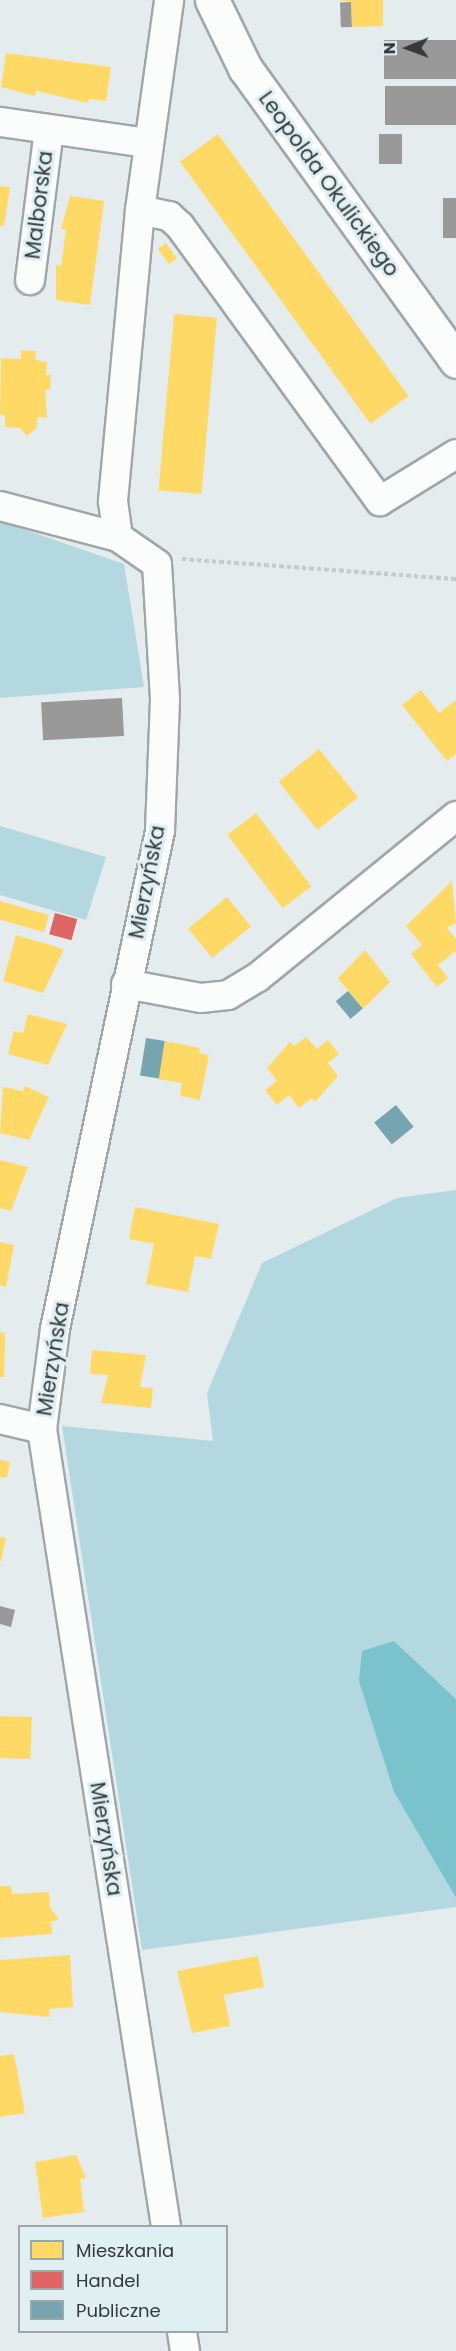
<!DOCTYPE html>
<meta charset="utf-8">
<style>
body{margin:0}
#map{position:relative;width:456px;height:2351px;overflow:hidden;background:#e4ecee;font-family:Poppins,sans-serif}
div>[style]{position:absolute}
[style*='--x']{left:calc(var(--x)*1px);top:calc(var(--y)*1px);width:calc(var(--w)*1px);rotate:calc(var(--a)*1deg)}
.green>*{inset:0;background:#b4d8df}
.water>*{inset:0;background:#7ac2cc}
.homes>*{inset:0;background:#ffd966;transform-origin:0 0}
.shops>*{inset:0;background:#e06666;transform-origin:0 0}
.public>*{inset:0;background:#76a5af;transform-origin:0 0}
.industry>*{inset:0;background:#999;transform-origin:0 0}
.path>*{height:4px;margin-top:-2px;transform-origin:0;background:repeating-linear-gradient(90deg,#c6caca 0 4.5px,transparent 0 7.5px)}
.roads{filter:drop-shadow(2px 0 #a1a7a9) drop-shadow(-2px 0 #a1a7a9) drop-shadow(0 2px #a1a7a9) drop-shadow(0 -2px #a1a7a9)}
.minor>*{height:28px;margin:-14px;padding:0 14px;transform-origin:14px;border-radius:14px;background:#fbfcfc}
.tertiary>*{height:33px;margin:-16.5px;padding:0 16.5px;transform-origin:16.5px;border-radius:16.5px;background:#fbfcfc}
span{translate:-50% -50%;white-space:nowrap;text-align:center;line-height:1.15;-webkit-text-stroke:6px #e0f0f2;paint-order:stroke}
.street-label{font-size:21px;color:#343a3b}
.legend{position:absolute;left:18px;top:2225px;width:210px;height:108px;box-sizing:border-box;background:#e0f0f2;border:2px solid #9ba7a9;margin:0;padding:8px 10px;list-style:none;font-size:18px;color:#343a3b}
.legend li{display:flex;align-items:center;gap:12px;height:30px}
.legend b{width:30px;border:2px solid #9ba7a9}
.north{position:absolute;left:378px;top:18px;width:60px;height:60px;-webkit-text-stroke:4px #e0f0f2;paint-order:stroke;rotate:269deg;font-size:16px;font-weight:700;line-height:24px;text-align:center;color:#343a3b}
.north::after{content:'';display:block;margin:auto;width:21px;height:27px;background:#343a3b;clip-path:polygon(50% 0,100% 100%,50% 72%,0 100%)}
</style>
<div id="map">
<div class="green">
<i style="clip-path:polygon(0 521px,124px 564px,144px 687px,0 698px)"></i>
<i style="clip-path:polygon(0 826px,106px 857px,86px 920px,0 895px)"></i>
<i style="clip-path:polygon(456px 1190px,456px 1699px,394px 1641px,394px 1792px,456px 1898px,456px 1907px,142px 1950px,62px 1426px,213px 1441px,207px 1393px,262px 1263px,397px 1198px)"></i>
</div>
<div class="water">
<i style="clip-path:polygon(394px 1641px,456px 1699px,456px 1898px,394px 1792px,359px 1681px,362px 1651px)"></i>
</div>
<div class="homes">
<i style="clip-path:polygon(338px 0,383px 0,383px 26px,352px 27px,351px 2px)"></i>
<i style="clip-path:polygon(6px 53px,111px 67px,106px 101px,89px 99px,88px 103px,36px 91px,35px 96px,1px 87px)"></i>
<i style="left:218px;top:134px;width:324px;height:47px;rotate:54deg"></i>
<i style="clip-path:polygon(0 186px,10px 187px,4px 226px,0 226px)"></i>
<i style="clip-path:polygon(70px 196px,104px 201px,90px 305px,56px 300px,56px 265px,61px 266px,66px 230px,61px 229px)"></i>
<i style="left:166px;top:243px;width:19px;height:10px;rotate:55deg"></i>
<i style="left:174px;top:314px;width:43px;height:177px;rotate:5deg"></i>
<i style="clip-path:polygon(21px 350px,36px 351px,35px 360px,47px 362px,46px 375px,51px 375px,50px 390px,45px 390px,47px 418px,38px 417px,36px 429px,27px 436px,20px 428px,5px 427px,5px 415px,0 415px,1px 358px,21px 359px)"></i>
<i style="clip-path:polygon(421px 690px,439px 713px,456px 700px,456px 754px,447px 761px,402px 705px)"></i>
<i style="left:319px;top:749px;width:62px;height:52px;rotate:51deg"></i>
<i style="left:256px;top:813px;width:92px;height:36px;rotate:53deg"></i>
<i style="clip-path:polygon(452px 881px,456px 923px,447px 928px,456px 939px,456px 951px,438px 965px,448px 978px,437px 987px,411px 954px,422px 945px,406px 926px)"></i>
<i style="left:227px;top:897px;width:38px;height:50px;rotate:51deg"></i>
<i style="left:0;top:901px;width:51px;height:18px;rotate:16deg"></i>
<i style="clip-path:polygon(16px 935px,64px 949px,43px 993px,3px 981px)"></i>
<i style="clip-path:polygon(365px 950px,390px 982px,363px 1009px,338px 978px)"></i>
<i style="clip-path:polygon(28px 1014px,67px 1024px,48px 1065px,8px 1054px,14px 1031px,23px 1033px)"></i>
<i style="clip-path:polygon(306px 1037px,317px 1049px,328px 1040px,339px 1054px,328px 1063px,338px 1076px,315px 1102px,312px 1098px,299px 1108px,289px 1095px,277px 1105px,265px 1090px,277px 1081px,267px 1068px,290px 1042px,294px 1046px)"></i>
<i style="clip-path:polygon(165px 1041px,200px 1048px,199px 1053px,209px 1055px,200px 1100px,180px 1096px,182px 1083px,158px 1079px)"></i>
<i style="clip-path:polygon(25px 1086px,49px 1097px,29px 1140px,0 1133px,3px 1087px,23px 1091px)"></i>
<i style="clip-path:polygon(0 1160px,28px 1167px,11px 1211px,0 1208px)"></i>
<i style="clip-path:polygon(135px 1207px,219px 1224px,211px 1259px,195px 1256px,188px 1292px,146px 1284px,154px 1244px,129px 1239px)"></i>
<i style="clip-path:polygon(0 1242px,14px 1245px,6px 1287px,0 1285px)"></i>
<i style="clip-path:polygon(0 1332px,5px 1333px,4px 1377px,0 1377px)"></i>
<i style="clip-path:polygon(92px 1350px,146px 1355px,140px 1387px,153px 1388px,151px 1408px,101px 1403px,108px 1375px,90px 1374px)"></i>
<i style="clip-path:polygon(0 1460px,10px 1462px,7px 1478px,0 1477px)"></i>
<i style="clip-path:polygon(0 1537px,6px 1538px,1px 1561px,0 1561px)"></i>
<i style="left:0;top:1716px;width:32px;height:42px;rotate:2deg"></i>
<i style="clip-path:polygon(0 1886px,11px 1886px,12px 1894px,49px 1892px,50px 1908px,59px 1919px,51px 1922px,52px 1934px,0 1938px)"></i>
<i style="clip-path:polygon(70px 1955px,73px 2007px,49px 2009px,50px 2017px,0 2012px,0 1960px)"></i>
<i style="clip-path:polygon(258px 1956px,264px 1987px,224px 1995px,230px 2026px,192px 2033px,177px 1971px)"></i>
<i style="clip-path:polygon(14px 2054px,25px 2113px,0 2117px,0 2056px)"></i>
<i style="clip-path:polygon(76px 2155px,86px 2178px,80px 2179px,84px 2212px,43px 2218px,35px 2162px)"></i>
</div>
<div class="shops">
<i style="left:55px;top:913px;width:23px;height:22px;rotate:15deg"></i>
</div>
<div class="public">
<i style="left:348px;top:991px;width:23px;height:16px;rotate:50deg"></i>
<i style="left:146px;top:1038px;width:19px;height:38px;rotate:9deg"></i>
<i style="left:396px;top:1105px;width:28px;height:28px;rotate:51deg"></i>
</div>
<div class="industry">
<i style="left:351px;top:2px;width:25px;height:11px;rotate:88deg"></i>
<i style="left:456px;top:40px;width:39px;height:72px;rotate:90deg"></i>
<i style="left:456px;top:86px;width:39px;height:71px;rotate:90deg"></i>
<i style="left:379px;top:134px;width:23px;height:30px"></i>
<i style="left:443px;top:198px;width:13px;height:40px"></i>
<i style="left:122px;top:698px;width:38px;height:81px;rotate:87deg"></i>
<i style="clip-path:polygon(0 1606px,15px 1610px,11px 1627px,0 1624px)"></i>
</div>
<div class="path">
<i style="--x:182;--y:559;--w:275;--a:4.2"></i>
</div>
<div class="roads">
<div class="minor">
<i style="--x:0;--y:122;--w:148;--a:8.1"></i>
<i style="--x:140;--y:210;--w:30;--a:12"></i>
<i style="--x:169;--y:216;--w:15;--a:42"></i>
<i style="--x:180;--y:226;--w:340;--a:54"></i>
<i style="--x:380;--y:501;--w:89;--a:-31.7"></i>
<i style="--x:30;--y:280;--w:151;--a:-82.8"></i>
<i style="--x:0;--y:506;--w:122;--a:14.7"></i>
<i style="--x:118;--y:537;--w:47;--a:34.7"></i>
<i style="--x:157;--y:564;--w:136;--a:86.6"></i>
<i style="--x:165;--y:700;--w:131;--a:92.2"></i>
<i style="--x:160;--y:831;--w:509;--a:101.91"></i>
<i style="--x:55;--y:1329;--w:101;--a:97.4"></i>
<i style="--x:42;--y:1429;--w:807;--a:81.16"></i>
<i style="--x:118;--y:537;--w:36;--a:-98"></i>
<i style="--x:113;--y:501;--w:292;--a:-84.7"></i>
<i style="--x:140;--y:210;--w:212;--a:-82.1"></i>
<i style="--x:126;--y:984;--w:76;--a:10.6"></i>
<i style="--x:201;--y:998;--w:27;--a:-6"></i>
<i style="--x:228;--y:995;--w:35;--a:-31"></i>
<i style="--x:258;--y:977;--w:255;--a:-39.1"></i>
<i style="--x:0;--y:1419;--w:43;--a:13.4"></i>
<i style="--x:182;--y:2332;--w:19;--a:81"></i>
</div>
<div class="tertiary">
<i style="--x:212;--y:0;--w:76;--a:64.1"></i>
<i style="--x:245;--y:68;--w:361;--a:54.2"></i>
</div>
</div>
<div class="street-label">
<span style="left:329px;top:184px;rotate:54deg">Leopolda Okulickiego</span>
<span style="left:39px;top:205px;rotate:-83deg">Malborska</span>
<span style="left:147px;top:882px;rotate:-79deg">Mierzyńska</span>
<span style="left:53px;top:1359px;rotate:-81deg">Mierzyńska</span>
<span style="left:106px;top:1839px;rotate:81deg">Mierzyńska</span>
</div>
<ul class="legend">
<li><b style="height:16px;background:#ffd966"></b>Mieszkania</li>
<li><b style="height:16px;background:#e06666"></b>Handel</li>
<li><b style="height:16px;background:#76a5af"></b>Publiczne</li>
</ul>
<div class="north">N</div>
</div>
